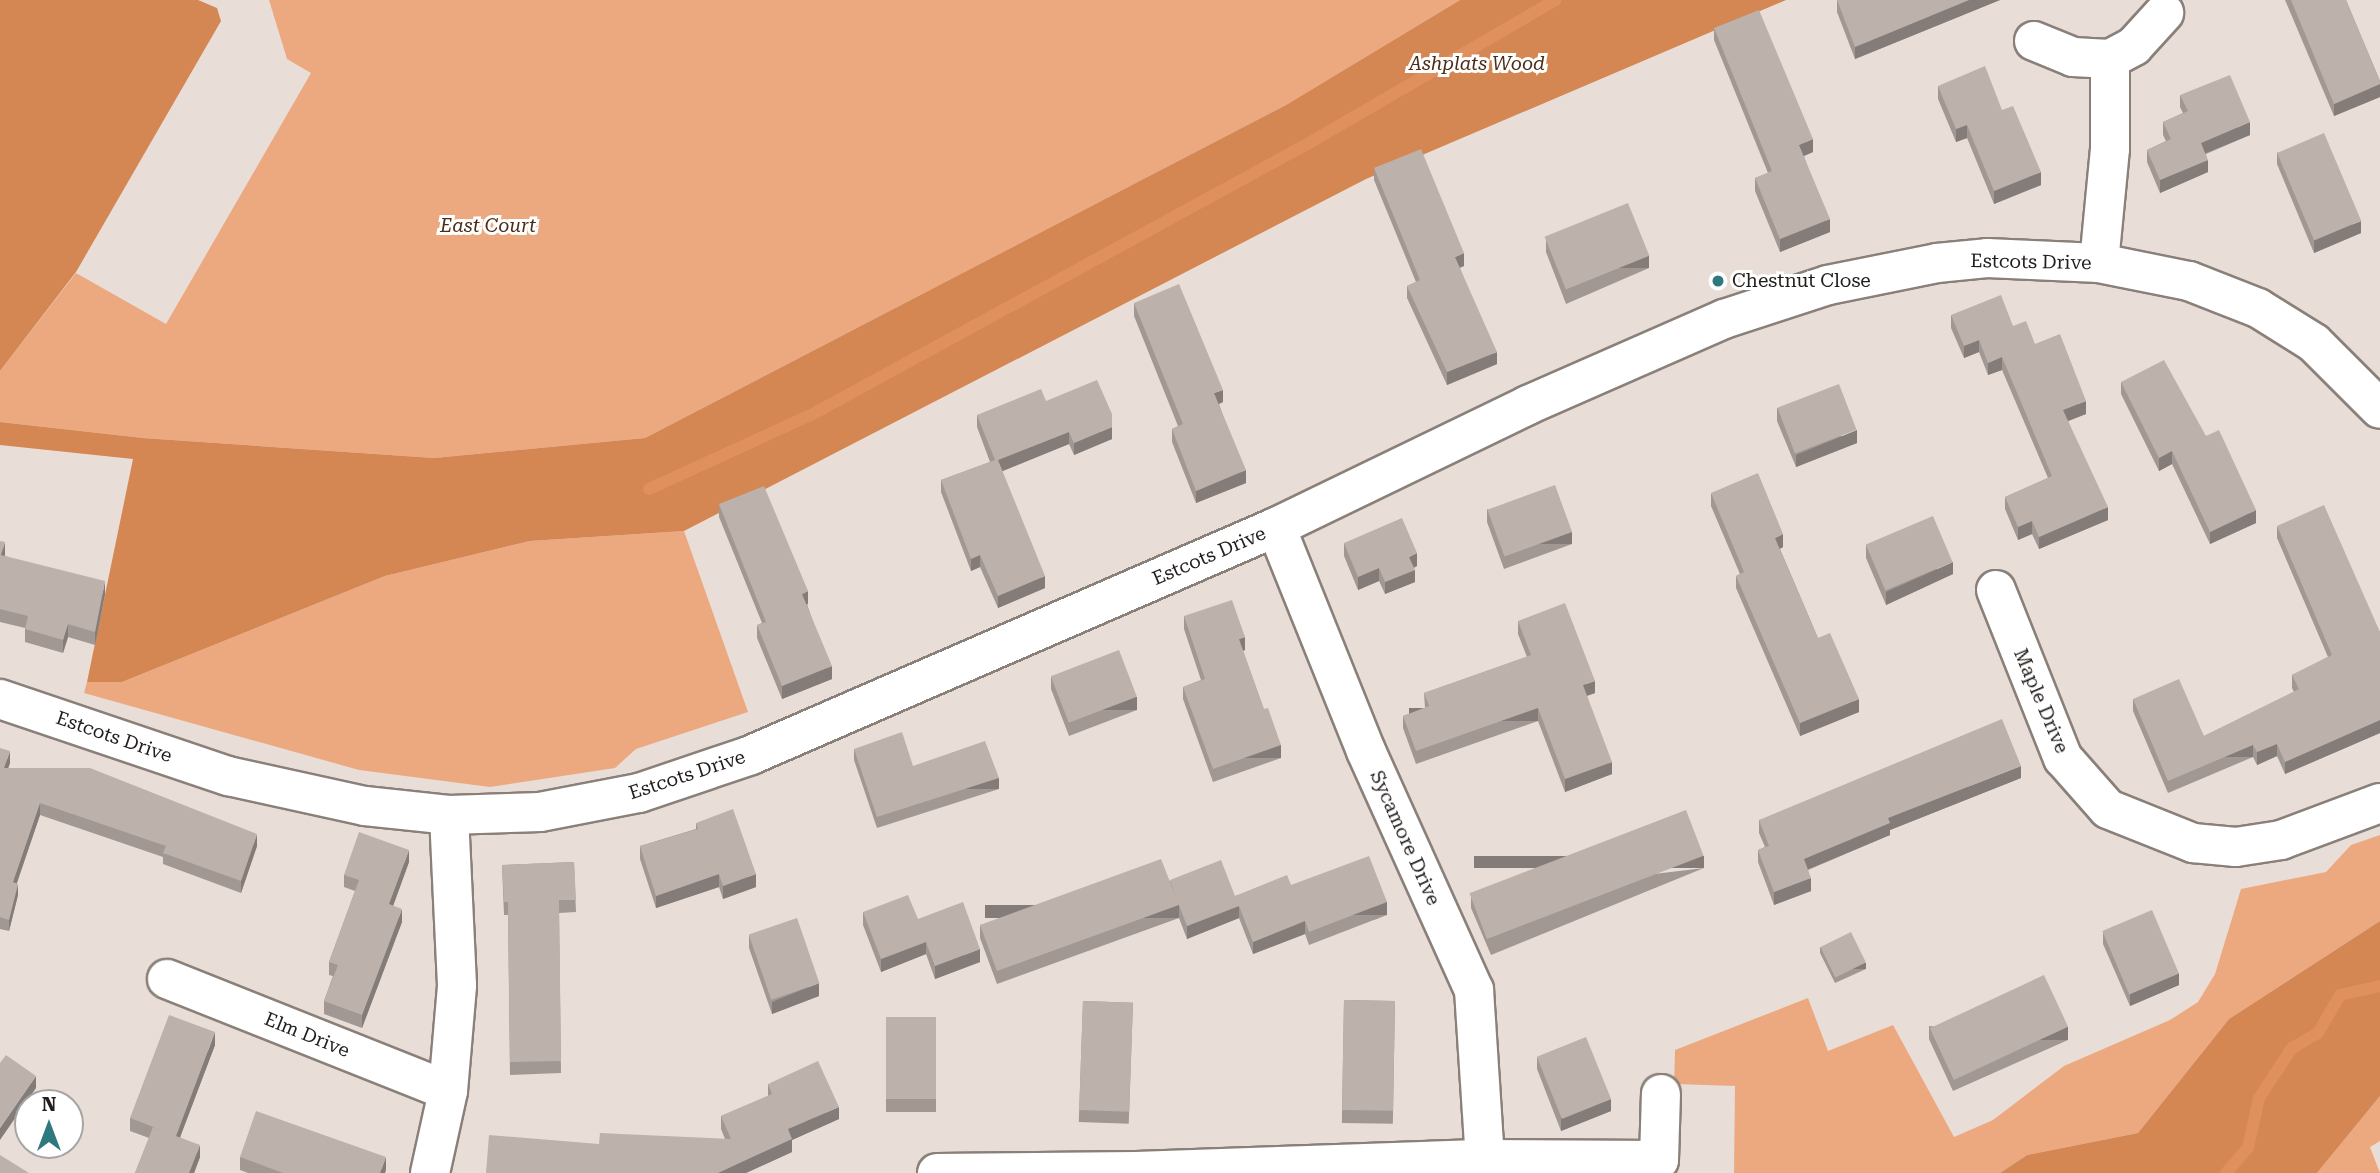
<!DOCTYPE html>
<style>
body{margin:0}
#map{position:relative;width:2380px;height:1173px;overflow:hidden;background:#e9ded7;font-family:"Roboto Serif",serif}
div>[style]{position:absolute}
[style*='--x']{left:calc(var(--x)*1px);top:calc(var(--y)*1px);width:calc(var(--w)*1px);rotate:calc(var(--a)*1deg)}
.green>*{inset:0;background:#eca980}
.forest>*{inset:0;background:#d48653}
.stream>*{height:12px;margin:-6px;padding:0 6px;transform-origin:6px;border-radius:6px;background:#df905d}
.roads{filter:drop-shadow(2px 0 #8a807a) drop-shadow(-2px 0 #8a807a) drop-shadow(0 2px #8a807a) drop-shadow(0 -2px #8a807a)}
.minor>*{height:38px;margin:-19px;padding:0 19px;transform-origin:19px;border-radius:19px;background:#fff}
.tertiary>*{height:38px;margin:-19px;padding:0 19px;transform-origin:19px;border-radius:19px;background:#fff}
.wall>*{inset:0;background:#a29893;transform-origin:0 0}
.shaded-wall>*{inset:0;background:#847c78;transform-origin:0 0}
.building>*{inset:0;background:#bcb1ab;transform-origin:0 0}
.dots>*{width:19px;height:19px;translate:-50% -50%;box-sizing:border-box;border:4px solid #fff;border-radius:50%}
span{translate:-50% -50%;white-space:nowrap;text-align:center;line-height:1.15;-webkit-text-stroke:6px #fff;paint-order:stroke}
.park-label{font-size:19px;color:#4e2d17;font-style:italic}
.street-label{font-size:19px;color:#211d1b}
.poi-label{font-size:19px;color:#211d1b}
.left{translate:0 -50%;text-align:left}
.north{position:absolute;left:14px;top:1089px;width:70px;height:70px;box-sizing:border-box;background:#fff;border:2px solid #a6a5a4;border-radius:50%;rotate:0deg;font-size:19px;font-weight:700;line-height:28px;text-align:center;color:#211d1b}
.north::after{content:'';display:block;margin:auto;width:24px;height:32px;background:#2f787e;clip-path:polygon(50% 0,100% 100%,50% 72%,0 100%)}
</style>
<div id="map">
<div class="green">
<i style="clip-path:polygon(269px 0,1460px 0,1286px 105px,645px 438px,434px 458px,143px 438px,0 422px,0 371px,76px 273px,166px 324px,311px 73px,287px 59px)"></i>
<i style="clip-path:polygon(684px 531px,748px 712px,636px 749px,615px 768px,490px 787px,359px 770px,84px 693px,87px 682px,122px 682px,385px 576px,530px 541px)"></i>
<i style="clip-path:polygon(2380px 835px,2380px 921px,2229px 1019px,2138px 1133px,2027px 1155px,2000px 1173px,1734px 1173px,1735px 1086px,1674px 1084px,1675px 1050px,1808px 998px,1828px 1051px,1893px 1025px,1954px 1137px,1993px 1120px,2064px 1066px,2170px 1020px,2198px 1002px,2215px 974px,2241px 889px,2326px 872px,2351px 845px)"></i>
<i style="clip-path:polygon(2380px 1096px,2380px 1141px,2370px 1147px,2380px 1173px,2317px 1173px)"></i>
</div>
<div class="forest">
<i style="clip-path:polygon(0 0,198px 0,217px 8px,221px 21px,76px 272px,0 371px)"></i>
<i style="clip-path:polygon(1460px 0,1786px 0,1366px 179px,684px 531px,530px 541px,385px 576px,122px 682px,87px 682px,133px 459px,0 445px,0 422px,143px 438px,434px 458px,645px 438px,1286px 105px)"></i>
<i style="clip-path:polygon(2380px 921px,2380px 1096px,2317px 1173px,2000px 1173px,2027px 1155px,2138px 1133px,2229px 1019px)"></i>
</div>
<div class="stream">
<i style="--x:649;--y:489;--w:178;--a:-24.6"></i>
<i style="--x:811;--y:415;--w:567;--a:-28.64"></i>
<i style="--x:1309;--y:143;--w:285;--a:-30.1"></i>
<i style="--x:2226;--y:1173;--w:33;--a:-49"></i>
<i style="--x:2248;--y:1148;--w:51;--a:-77.6"></i>
<i style="--x:2259;--y:1098;--w:60;--a:-56.6"></i>
<i style="--x:2292;--y:1048;--w:30;--a:-30"></i>
<i style="--x:2318;--y:1033;--w:44;--a:-59.9"></i>
<i style="--x:2340;--y:995;--w:41;--a:-12.7"></i>
</div>
<div class="roads">
<div class="minor">
<i style="--x:2034;--y:41;--w:42;--a:22.3"></i>
<i style="--x:2073;--y:57;--w:37;--a:3"></i>
<i style="--x:2099;--y:263;--w:115;--a:-84.5"></i>
<i style="--x:2110;--y:149;--w:90;--a:-90"></i>
<i style="--x:2110;--y:59;--w:27;--a:-28"></i>
<i style="--x:2134;--y:46;--w:45;--a:-47.7"></i>
<i style="--x:1276;--y:527;--w:241;--a:68.1"></i>
<i style="--x:1366;--y:751;--w:262;--a:65.7"></i>
<i style="--x:1474;--y:990;--w:169;--a:86.3"></i>
<i style="--x:1996;--y:590;--w:181;--a:68.3"></i>
<i style="--x:2063;--y:758;--w:68;--a:48.6"></i>
<i style="--x:2108;--y:809;--w:92;--a:21.8"></i>
<i style="--x:2193;--y:843;--w:43;--a:5.3"></i>
<i style="--x:2236;--y:847;--w:46;--a:-8.8"></i>
<i style="--x:2281;--y:840;--w:106;--a:-20.5"></i>
<i style="--x:167;--y:979;--w:302;--a:21.7"></i>
<i style="--x:430;--y:1173;--w:84;--a:-77.6"></i>
<i style="--x:448;--y:1091;--w:106;--a:-85.1"></i>
<i style="--x:457;--y:985;--w:170;--a:-92.7"></i>
<i style="--x:937;--y:1173;--w:199;--a:-0.6"></i>
<i style="--x:1136;--y:1171;--w:349;--a:-2"></i>
<i style="--x:1485;--y:1159;--w:174;--a:0.3"></i>
<i style="--x:1659;--y:1160;--w:66;--a:-88.3"></i>
</div>
<div class="tertiary">
<i style="--x:0;--y:699;--w:241;--a:18.7"></i>
<i style="--x:228;--y:776;--w:140;--a:12.4"></i>
<i style="--x:365;--y:806;--w:84;--a:6.1"></i>
<i style="--x:449;--y:815;--w:91;--a:-1.9"></i>
<i style="--x:540;--y:812;--w:101;--a:-10.9"></i>
<i style="--x:639;--y:793;--w:118;--a:-18.7"></i>
<i style="--x:751;--y:755;--w:572;--a:-23.47"></i>
<i style="--x:1276;--y:527;--w:280;--a:-25.8"></i>
<i style="--x:1528;--y:405;--w:214;--a:-23.7"></i>
<i style="--x:1724;--y:319;--w:109;--a:-18.1"></i>
<i style="--x:1828;--y:285;--w:111;--a:-11.4"></i>
<i style="--x:1937;--y:263;--w:50;--a:-5.7"></i>
<i style="--x:1987;--y:258;--w:112;--a:2.6"></i>
<i style="--x:2099;--y:263;--w:92;--a:11.3"></i>
<i style="--x:2189;--y:281;--w:74;--a:21.4"></i>
<i style="--x:2258;--y:308;--w:66;--a:32"></i>
<i style="--x:2314;--y:343;--w:93;--a:45"></i>
</div>
</div>
<div class="wall">
<i style="clip-path:polygon(1837px 0,2000px 0,1855px 59px,1837px 12px)"></i>
<i style="clip-path:polygon(2285px 0,2346px 0,2380px 81px,2380px 97px,2334px 116px)"></i>
<i style="clip-path:polygon(1714px 28px,1813px 152px,1804px 156px,1830px 232px,1780px 252px,1755px 191px,1755px 178px,1768px 173px,1714px 40px)"></i>
<i style="clip-path:polygon(1938px 86px,2002px 110px,2041px 185px,1994px 204px,1967px 138px,1956px 142px,1938px 99px)"></i>
<i style="clip-path:polygon(2180px 95px,2250px 135px,2206px 154px,2208px 172px,2160px 193px,2147px 162px,2147px 150px,2166px 141px,2163px 135px,2163px 122px,2183px 113px,2180px 107px)"></i>
<i style="clip-path:polygon(2277px 152px,2361px 233px,2314px 253px,2277px 164px)"></i>
<i style="clip-path:polygon(1374px 168px,1464px 266px,1460px 268px,1497px 364px,1447px 385px,1407px 298px,1407px 286px,1416px 282px,1374px 180px)"></i>
<i style="clip-path:polygon(1546px 240px,1649px 268px,1566px 304px,1546px 252px)"></i>
<i style="clip-path:polygon(1134px 303px,1223px 402px,1219px 404px,1246px 483px,1196px 503px,1172px 442px,1172px 429px,1178px 426px,1134px 316px)"></i>
<i style="clip-path:polygon(1951px 315px,2013px 326px,2035px 344px,2086px 414px,2068px 421px,2108px 520px,2039px 549px,2032px 534px,2018px 540px,2005px 509px,2005px 497px,2048px 478px,2002px 370px,1988px 375px,1979px 352px,1964px 358px,1951px 328px)"></i>
<i style="clip-path:polygon(2121px 382px,2206px 436px,2256px 523px,2210px 544px,2172px 464px,2159px 471px,2121px 394px)"></i>
<i style="clip-path:polygon(1046px 401px,1112px 439px,1074px 455px,1069px 444px,1002px 471px,1045px 588px,998px 608px,980px 567px,971px 571px,941px 492px,941px 480px,990px 462px,977px 427px,977px 415px)"></i>
<i style="clip-path:polygon(1777px 408px,1857px 443px,1796px 467px,1777px 421px)"></i>
<i style="clip-path:polygon(1711px 493px,1783px 547px,1780px 549px,1818px 638px,1859px 712px,1800px 736px,1736px 588px,1736px 576px,1740px 574px,1711px 506px)"></i>
<i style="clip-path:polygon(719px 504px,808px 604px,807px 604px,832px 679px,782px 699px,757px 638px,757px 625px,762px 623px,719px 517px)"></i>
<i style="clip-path:polygon(1487px 509px,1572px 544px,1504px 569px,1487px 522px)"></i>
<i style="clip-path:polygon(2277px 526px,2380px 632px,2380px 733px,2285px 774px,2277px 756px,2257px 765px,2253px 757px,2168px 793px,2133px 711px,2133px 699px,2204px 736px,2294px 692px,2292px 688px,2292px 675px,2328px 657px,2277px 538px)"></i>
<i style="clip-path:polygon(0 541px,5px 556px,105px 594px,95px 645px,68px 637px,63px 653px,25px 642px,25px 628px,0 622px)"></i>
<i style="clip-path:polygon(1344px 543px,1417px 566px,1414px 568px,1415px 582px,1385px 594px,1379px 581px,1358px 590px,1344px 556px)"></i>
<i style="clip-path:polygon(1866px 545px,1953px 574px,1886px 605px,1866px 558px)"></i>
<i style="clip-path:polygon(1184px 616px,1245px 650px,1243px 651px,1281px 758px,1213px 782px,1183px 699px,1183px 687px,1201px 680px,1184px 629px)"></i>
<i style="clip-path:polygon(1518px 621px,1595px 693px,1587px 696px,1612px 774px,1565px 792px,1538px 721px,1416px 764px,1403px 728px,1403px 716px,1425px 708px,1424px 693px,1527px 657px,1518px 634px)"></i>
<i style="clip-path:polygon(1051px 677px,1137px 710px,1069px 736px,1051px 689px)"></i>
<i style="clip-path:polygon(0 748px,10px 763px,8px 768px,257px 846px,241px 893px,163px 864px,163px 857px,40px 815px,17px 883px,18px 895px,9px 931px,0 929px)"></i>
<i style="clip-path:polygon(854px 749px,913px 766px,999px 789px,877px 828px,854px 760px)"></i>
<i style="clip-path:polygon(2021px 778px,1890px 830px,1890px 835px,1808px 870px,1811px 891px,1774px 905px,1758px 862px,1758px 850px,1765px 847px,1759px 833px,1759px 820px)"></i>
<i style="clip-path:polygon(696px 823px,756px 887px,723px 899px,719px 887px,656px 908px,640px 859px,640px 846px,696px 829px)"></i>
<i style="clip-path:polygon(409px 862px,393px 906px,402px 922px,362px 1028px,324px 1014px,324px 1001px,333px 976px,329px 975px,329px 962px,355px 891px,344px 887px,344px 875px)"></i>
<i style="clip-path:polygon(574px 862px,576px 912px,559px 913px,561px 1073px,510px 1075px,508px 915px,504px 915px,502px 865px)"></i>
<i style="clip-path:polygon(1704px 868px,1491px 955px,1471px 908px,1471px 896px)"></i>
<i style="clip-path:polygon(1170px 881px,1235px 896px,1291px 885px,1387px 915px,1309px 945px,1305px 934px,1253px 954px,1239px 918px,1187px 939px,1179px 918px,997px 984px,980px 938px,980px 925px)"></i>
<i style="clip-path:polygon(863px 912px,980px 962px,935px 979px,926px 954px,881px 972px,863px 925px)"></i>
<i style="clip-path:polygon(2103px 932px,2179px 985px,2130px 1006px,2103px 944px)"></i>
<i style="clip-path:polygon(749px 935px,819px 996px,772px 1014px,749px 948px)"></i>
<i style="clip-path:polygon(1820px 947px,1866px 969px,1835px 983px,1820px 953px)"></i>
<i style="left:1344px;top:1000px;width:51px;height:123px;rotate:1deg"></i>
<i style="left:1083px;top:1001px;width:50px;height:121px;rotate:2deg"></i>
<i style="left:886px;top:1017px;width:50px;height:95px"></i>
<i style="clip-path:polygon(1929px 1026px,2068px 1040px,1953px 1091px,1929px 1039px)"></i>
<i style="clip-path:polygon(215px 1045px,180px 1137px,200px 1157px,194px 1173px,135px 1173px,149px 1138px,130px 1131px,130px 1118px)"></i>
<i style="clip-path:polygon(1537px 1057px,1611px 1111px,1561px 1131px,1537px 1069px)"></i>
<i style="clip-path:polygon(768px 1084px,839px 1119px,792px 1140px,792px 1152px,746px 1173px,486px 1173px,599px 1144px,725px 1139px,721px 1129px,721px 1116px,768px 1096px)"></i>
<i style="clip-path:polygon(240px 1157px,386px 1169px,385px 1173px,248px 1173px,240px 1170px)"></i>
</div>
<div class="shaded-wall">
<i style="clip-path:polygon(1969px 0,2000px 0,1855px 59px,1855px 47px)"></i>
<i style="clip-path:polygon(2380px 84px,2380px 97px,2334px 116px,2334px 104px)"></i>
<i style="clip-path:polygon(2250px 122px,2250px 135px,2201px 155px,2201px 143px)"></i>
<i style="clip-path:polygon(1967px 125px,1967px 138px,1956px 142px,1956px 129px)"></i>
<i style="clip-path:polygon(1813px 139px,1813px 152px,1799px 158px,1799px 145px)"></i>
<i style="clip-path:polygon(2208px 160px,2208px 172px,2160px 193px,2160px 180px)"></i>
<i style="clip-path:polygon(2041px 172px,2041px 185px,1994px 204px,1994px 191px)"></i>
<i style="clip-path:polygon(1830px 219px,1830px 232px,1780px 252px,1780px 239px)"></i>
<i style="clip-path:polygon(2361px 221px,2361px 233px,2314px 253px,2314px 240px)"></i>
<i style="clip-path:polygon(1464px 253px,1464px 266px,1455px 269px,1455px 257px)"></i>
<i style="left:1649px;top:256px;width:12px;height:90px;rotate:90deg"></i>
<i style="clip-path:polygon(1979px 340px,1979px 352px,1964px 358px,1964px 346px)"></i>
<i style="clip-path:polygon(1497px 352px,1497px 364px,1447px 385px,1447px 372px)"></i>
<i style="clip-path:polygon(2002px 357px,2002px 370px,1988px 375px,1988px 363px)"></i>
<i style="clip-path:polygon(1223px 390px,1223px 402px,1214px 406px,1214px 393px)"></i>
<i style="clip-path:polygon(2086px 401px,2086px 414px,2063px 423px,2063px 410px)"></i>
<i style="clip-path:polygon(1112px 427px,1112px 439px,1074px 455px,1074px 443px)"></i>
<i style="clip-path:polygon(1857px 430px,1857px 443px,1796px 467px,1796px 455px)"></i>
<i style="clip-path:polygon(1069px 432px,1069px 444px,998px 473px,998px 460px)"></i>
<i style="clip-path:polygon(2172px 451px,2172px 464px,2159px 471px,2159px 458px)"></i>
<i style="clip-path:polygon(1246px 470px,1246px 483px,1196px 503px,1196px 491px)"></i>
<i style="clip-path:polygon(2108px 507px,2108px 520px,2039px 549px,2039px 537px)"></i>
<i style="clip-path:polygon(2256px 510px,2256px 523px,2210px 544px,2210px 532px)"></i>
<i style="clip-path:polygon(2032px 521px,2032px 534px,2018px 540px,2018px 527px)"></i>
<i style="left:1572px;top:532px;width:12px;height:72px;rotate:90deg"></i>
<i style="clip-path:polygon(1783px 534px,1783px 547px,1775px 551px,1775px 538px)"></i>
<i style="clip-path:polygon(5px 542px,5px 555px,1px 567px,1px 555px)"></i>
<i style="clip-path:polygon(1417px 553px,1417px 566px,1409px 569px,1409px 557px)"></i>
<i style="clip-path:polygon(980px 555px,980px 567px,971px 571px,971px 559px)"></i>
<i style="clip-path:polygon(1953px 562px,1953px 574px,1886px 605px,1886px 592px)"></i>
<i style="clip-path:polygon(1379px 568px,1379px 581px,1358px 590px,1358px 577px)"></i>
<i style="clip-path:polygon(1415px 570px,1415px 582px,1385px 594px,1385px 582px)"></i>
<i style="clip-path:polygon(1045px 576px,1045px 588px,998px 608px,998px 596px)"></i>
<i style="clip-path:polygon(105px 581px,105px 594px,95px 645px,95px 632px)"></i>
<i style="clip-path:polygon(808px 591px,808px 604px,802px 606px,802px 594px)"></i>
<i style="clip-path:polygon(68px 624px,68px 637px,63px 653px,63px 640px)"></i>
<i style="clip-path:polygon(1245px 637px,1245px 650px,1239px 652px,1239px 639px)"></i>
<i style="clip-path:polygon(832px 666px,832px 679px,782px 699px,782px 686px)"></i>
<i style="clip-path:polygon(1595px 681px,1595px 693px,1583px 697px,1583px 685px)"></i>
<i style="left:1137px;top:697px;width:13px;height:73px;rotate:90deg"></i>
<i style="clip-path:polygon(1859px 699px,1859px 712px,1800px 736px,1800px 723px)"></i>
<i style="left:1538px;top:708px;width:13px;height:129px;rotate:90deg"></i>
<i style="clip-path:polygon(2380px 720px,2380px 733px,2285px 774px,2285px 762px)"></i>
<i style="clip-path:polygon(2277px 744px,2277px 756px,2257px 765px,2257px 752px)"></i>
<i style="left:1281px;top:745px;width:13px;height:72px;rotate:90deg"></i>
<i style="left:2253px;top:745px;width:12px;height:92px;rotate:90deg"></i>
<i style="clip-path:polygon(10px 751px,10px 763px,4px 780px,4px 768px)"></i>
<i style="clip-path:polygon(1612px 762px,1612px 774px,1565px 792px,1565px 779px)"></i>
<i style="clip-path:polygon(2021px 766px,2021px 778px,1890px 830px,1890px 835px,1804px 871px,1804px 859px,1888px 818px)"></i>
<i style="left:999px;top:778px;width:11px;height:128px;rotate:90deg"></i>
<i style="clip-path:polygon(40px 803px,40px 815px,13px 894px,13px 882px)"></i>
<i style="clip-path:polygon(257px 834px,257px 846px,241px 893px,241px 881px)"></i>
<i style="clip-path:polygon(409px 850px,409px 862px,389px 917px,389px 904px)"></i>
<i style="left:1704px;top:856px;width:12px;height:230px;rotate:90deg"></i>
<i style="clip-path:polygon(719px 874px,719px 887px,656px 908px,656px 896px)"></i>
<i style="clip-path:polygon(756px 874px,756px 887px,723px 899px,723px 886px)"></i>
<i style="clip-path:polygon(1811px 878px,1811px 891px,1774px 905px,1774px 892px)"></i>
<i style="clip-path:polygon(18px 884px,18px 895px,9px 931px,9px 920px)"></i>
<i style="left:1387px;top:902px;width:13px;height:84px;rotate:90deg"></i>
<i style="left:1179px;top:905px;width:13px;height:194px;rotate:90deg"></i>
<i style="clip-path:polygon(1239px 906px,1239px 918px,1187px 939px,1187px 926px)"></i>
<i style="clip-path:polygon(402px 909px,402px 922px,362px 1028px,362px 1015px)"></i>
<i style="clip-path:polygon(1305px 921px,1305px 934px,1253px 954px,1253px 942px)"></i>
<i style="clip-path:polygon(926px 942px,926px 954px,881px 972px,881px 959px)"></i>
<i style="clip-path:polygon(980px 949px,980px 962px,935px 979px,935px 966px)"></i>
<i style="left:1866px;top:963px;width:6px;height:34px;rotate:90deg"></i>
<i style="clip-path:polygon(2179px 973px,2179px 985px,2130px 1006px,2130px 993px)"></i>
<i style="clip-path:polygon(819px 983px,819px 996px,772px 1014px,772px 1002px)"></i>
<i style="left:2068px;top:1027px;width:13px;height:126px;rotate:90deg"></i>
<i style="clip-path:polygon(215px 1032px,215px 1045px,176px 1148px,176px 1136px)"></i>
<i style="clip-path:polygon(36px 1076px,36px 1088px,0 1140px,0 1128px)"></i>
<i style="clip-path:polygon(1611px 1099px,1611px 1111px,1561px 1131px,1561px 1118px)"></i>
<i style="clip-path:polygon(839px 1107px,839px 1119px,792px 1140px,792px 1152px,746px 1173px,718px 1173px,788px 1129px)"></i>
<i style="clip-path:polygon(200px 1145px,200px 1157px,194px 1173px,189px 1173px)"></i>
<i style="clip-path:polygon(386px 1157px,386px 1169px,385px 1173px,380px 1173px)"></i>
</div>
<div class="building">
<i style="clip-path:polygon(1837px 0,1969px 0,1855px 47px)"></i>
<i style="clip-path:polygon(2291px 0,2346px 0,2380px 81px,2380px 84px,2334px 104px)"></i>
<i style="clip-path:polygon(1759px 10px,1813px 139px,1799px 145px,1830px 219px,1780px 239px,1755px 178px,1772px 171px,1714px 28px)"></i>
<i style="clip-path:polygon(1985px 66px,2002px 110px,2013px 106px,2041px 172px,1994px 191px,1967px 125px,1956px 129px,1938px 86px)"></i>
<i style="clip-path:polygon(2230px 75px,2250px 122px,2201px 143px,2208px 160px,2160px 180px,2147px 150px,2171px 139px,2163px 122px,2188px 111px,2180px 95px)"></i>
<i style="left:2324px;top:133px;width:95px;height:51px;rotate:67deg"></i>
<i style="clip-path:polygon(1421px 149px,1464px 253px,1455px 257px,1497px 352px,1447px 372px,1407px 286px,1420px 280px,1374px 168px)"></i>
<i style="left:1628px;top:203px;width:57px;height:90px;rotate:68deg"></i>
<i style="clip-path:polygon(1179px 284px,1223px 390px,1214px 393px,1246px 470px,1196px 491px,1172px 429px,1183px 424px,1134px 303px)"></i>
<i style="clip-path:polygon(2001px 295px,2013px 326px,2026px 321px,2035px 344px,2060px 334px,2086px 401px,2063px 410px,2108px 507px,2039px 537px,2032px 521px,2018px 527px,2005px 497px,2052px 476px,2002px 357px,1988px 363px,1979px 340px,1964px 346px,1951px 315px)"></i>
<i style="clip-path:polygon(2164px 360px,2206px 436px,2219px 430px,2256px 510px,2210px 532px,2172px 451px,2159px 458px,2121px 382px)"></i>
<i style="clip-path:polygon(1097px 380px,1112px 414px,1112px 427px,1074px 443px,1069px 432px,998px 460px,1045px 576px,998px 596px,980px 555px,971px 559px,941px 480px,995px 460px,977px 415px,1041px 389px,1046px 401px)"></i>
<i style="left:1839px;top:384px;width:49px;height:66px;rotate:69deg"></i>
<i style="clip-path:polygon(1758px 473px,1783px 534px,1775px 538px,1818px 638px,1830px 633px,1859px 699px,1800px 723px,1736px 576px,1744px 572px,1711px 493px)"></i>
<i style="left:1555px;top:485px;width:50px;height:72px;rotate:70deg"></i>
<i style="clip-path:polygon(764px 486px,808px 591px,802px 594px,832px 666px,782px 686px,757px 625px,766px 622px,719px 504px)"></i>
<i style="clip-path:polygon(2324px 505px,2380px 632px,2380px 720px,2285px 762px,2277px 744px,2257px 752px,2253px 745px,2168px 781px,2133px 699px,2179px 679px,2204px 736px,2299px 689px,2292px 675px,2332px 655px,2277px 526px)"></i>
<i style="left:1933px;top:516px;width:50px;height:73px;rotate:67deg"></i>
<i style="clip-path:polygon(1402px 518px,1417px 553px,1409px 557px,1415px 570px,1385px 582px,1379px 568px,1358px 577px,1344px 543px)"></i>
<i style="clip-path:polygon(0 541px,5px 542px,1px 555px,105px 581px,95px 632px,68px 624px,63px 640px,25px 629px,28px 616px,0 609px)"></i>
<i style="clip-path:polygon(1232px 600px,1245px 637px,1239px 639px,1264px 709px,1268px 708px,1281px 745px,1213px 769px,1183px 687px,1205px 679px,1184px 616px)"></i>
<i style="clip-path:polygon(1565px 603px,1595px 681px,1583px 685px,1612px 762px,1565px 779px,1538px 708px,1416px 751px,1403px 716px,1429px 706px,1424px 693px,1531px 655px,1518px 621px)"></i>
<i style="left:1119px;top:650px;width:50px;height:73px;rotate:69deg"></i>
<i style="clip-path:polygon(2002px 719px,2021px 766px,1888px 818px,1890px 823px,1804px 859px,1811px 878px,1774px 892px,1758px 850px,1769px 846px,1759px 820px)"></i>
<i style="clip-path:polygon(902px 732px,913px 766px,985px 741px,999px 778px,877px 817px,854px 749px)"></i>
<i style="clip-path:polygon(0 748px,10px 751px,4px 768px,90px 768px,257px 834px,241px 881px,163px 853px,166px 846px,40px 803px,13px 882px,18px 884px,9px 920px,0 917px)"></i>
<i style="clip-path:polygon(733px 809px,756px 874px,723px 886px,719px 874px,656px 896px,640px 846px,698px 829px,696px 823px)"></i>
<i style="left:1686px;top:810px;width:49px;height:232px;rotate:69deg"></i>
<i style="clip-path:polygon(359px 832px,409px 850px,389px 904px,402px 909px,362px 1015px,324px 1001px,338px 965px,329px 962px,359px 880px,344px 875px)"></i>
<i style="clip-path:polygon(1369px 856px,1387px 902px,1309px 932px,1305px 921px,1253px 942px,1239px 906px,1187px 926px,1179px 905px,997px 971px,980px 925px,1161px 859px,1176px 897px,1170px 880px,1221px 860px,1235px 896px,1287px 875px,1291px 885px)"></i>
<i style="clip-path:polygon(574px 862px,576px 900px,559px 900px,561px 1061px,510px 1062px,508px 902px,504px 902px,502px 865px)"></i>
<i style="clip-path:polygon(908px 895px,918px 919px,963px 902px,980px 949px,935px 966px,926px 942px,881px 959px,863px 912px)"></i>
<i style="left:2152px;top:910px;width:69px;height:54px;rotate:67deg"></i>
<i style="left:797px;top:918px;width:69px;height:51px;rotate:71deg"></i>
<i style="left:1851px;top:932px;width:34px;height:34px;rotate:64deg"></i>
<i style="left:2044px;top:975px;width:57px;height:126px;rotate:65deg"></i>
<i style="left:1344px;top:1000px;width:51px;height:110px;rotate:1deg"></i>
<i style="left:1083px;top:1001px;width:50px;height:109px;rotate:2deg"></i>
<i style="clip-path:polygon(169px 1015px,215px 1032px,176px 1136px,200px 1145px,189px 1173px,135px 1173px,153px 1127px,164px 1131px,130px 1118px)"></i>
<i style="left:886px;top:1017px;width:50px;height:82px"></i>
<i style="left:1586px;top:1037px;width:67px;height:53px;rotate:68deg"></i>
<i style="clip-path:polygon(6px 1055px,36px 1076px,0 1128px,0 1063px)"></i>
<i style="clip-path:polygon(818px 1061px,839px 1107px,788px 1129px,792px 1139px,718px 1173px,486px 1173px,489px 1135px,599px 1144px,600px 1133px,731px 1139px,721px 1116px,772px 1094px,768px 1084px)"></i>
<i style="clip-path:polygon(256px 1111px,386px 1157px,380px 1173px,283px 1173px,240px 1157px)"></i>
<i style="clip-path:polygon(0 1155px,29px 1173px,0 1173px)"></i>
</div>
<div class="dots">
<i style="left:1718px;top:281px;background:#2f787e"></i>
</div>
<div class="park-label">
<span style="left:1477px;top:64px">Ashplats Wood</span>
<span style="left:488px;top:226px">East Court</span>
</div>
<div class="street-label">
<span style="left:2031px;top:262px;rotate:1deg">Estcots Drive</span>
<span style="left:1209px;top:556px;rotate:-23deg">Estcots Drive</span>
<span style="left:2041px;top:701px;rotate:67deg">Maple Drive</span>
<span style="left:114px;top:737px;rotate:19deg">Estcots Drive</span>
<span style="left:687px;top:775px;rotate:-18deg">Estcots Drive</span>
<span style="left:1405px;top:838px;rotate:66deg">Sycamore Drive</span>
<span style="left:307px;top:1035px;rotate:22deg">Elm Drive</span>
</div>
<div class="poi-label">
<span class="left" style="left:1732px;top:281px">Chestnut Close</span>
</div>
<div class="north">N</div>
</div>
